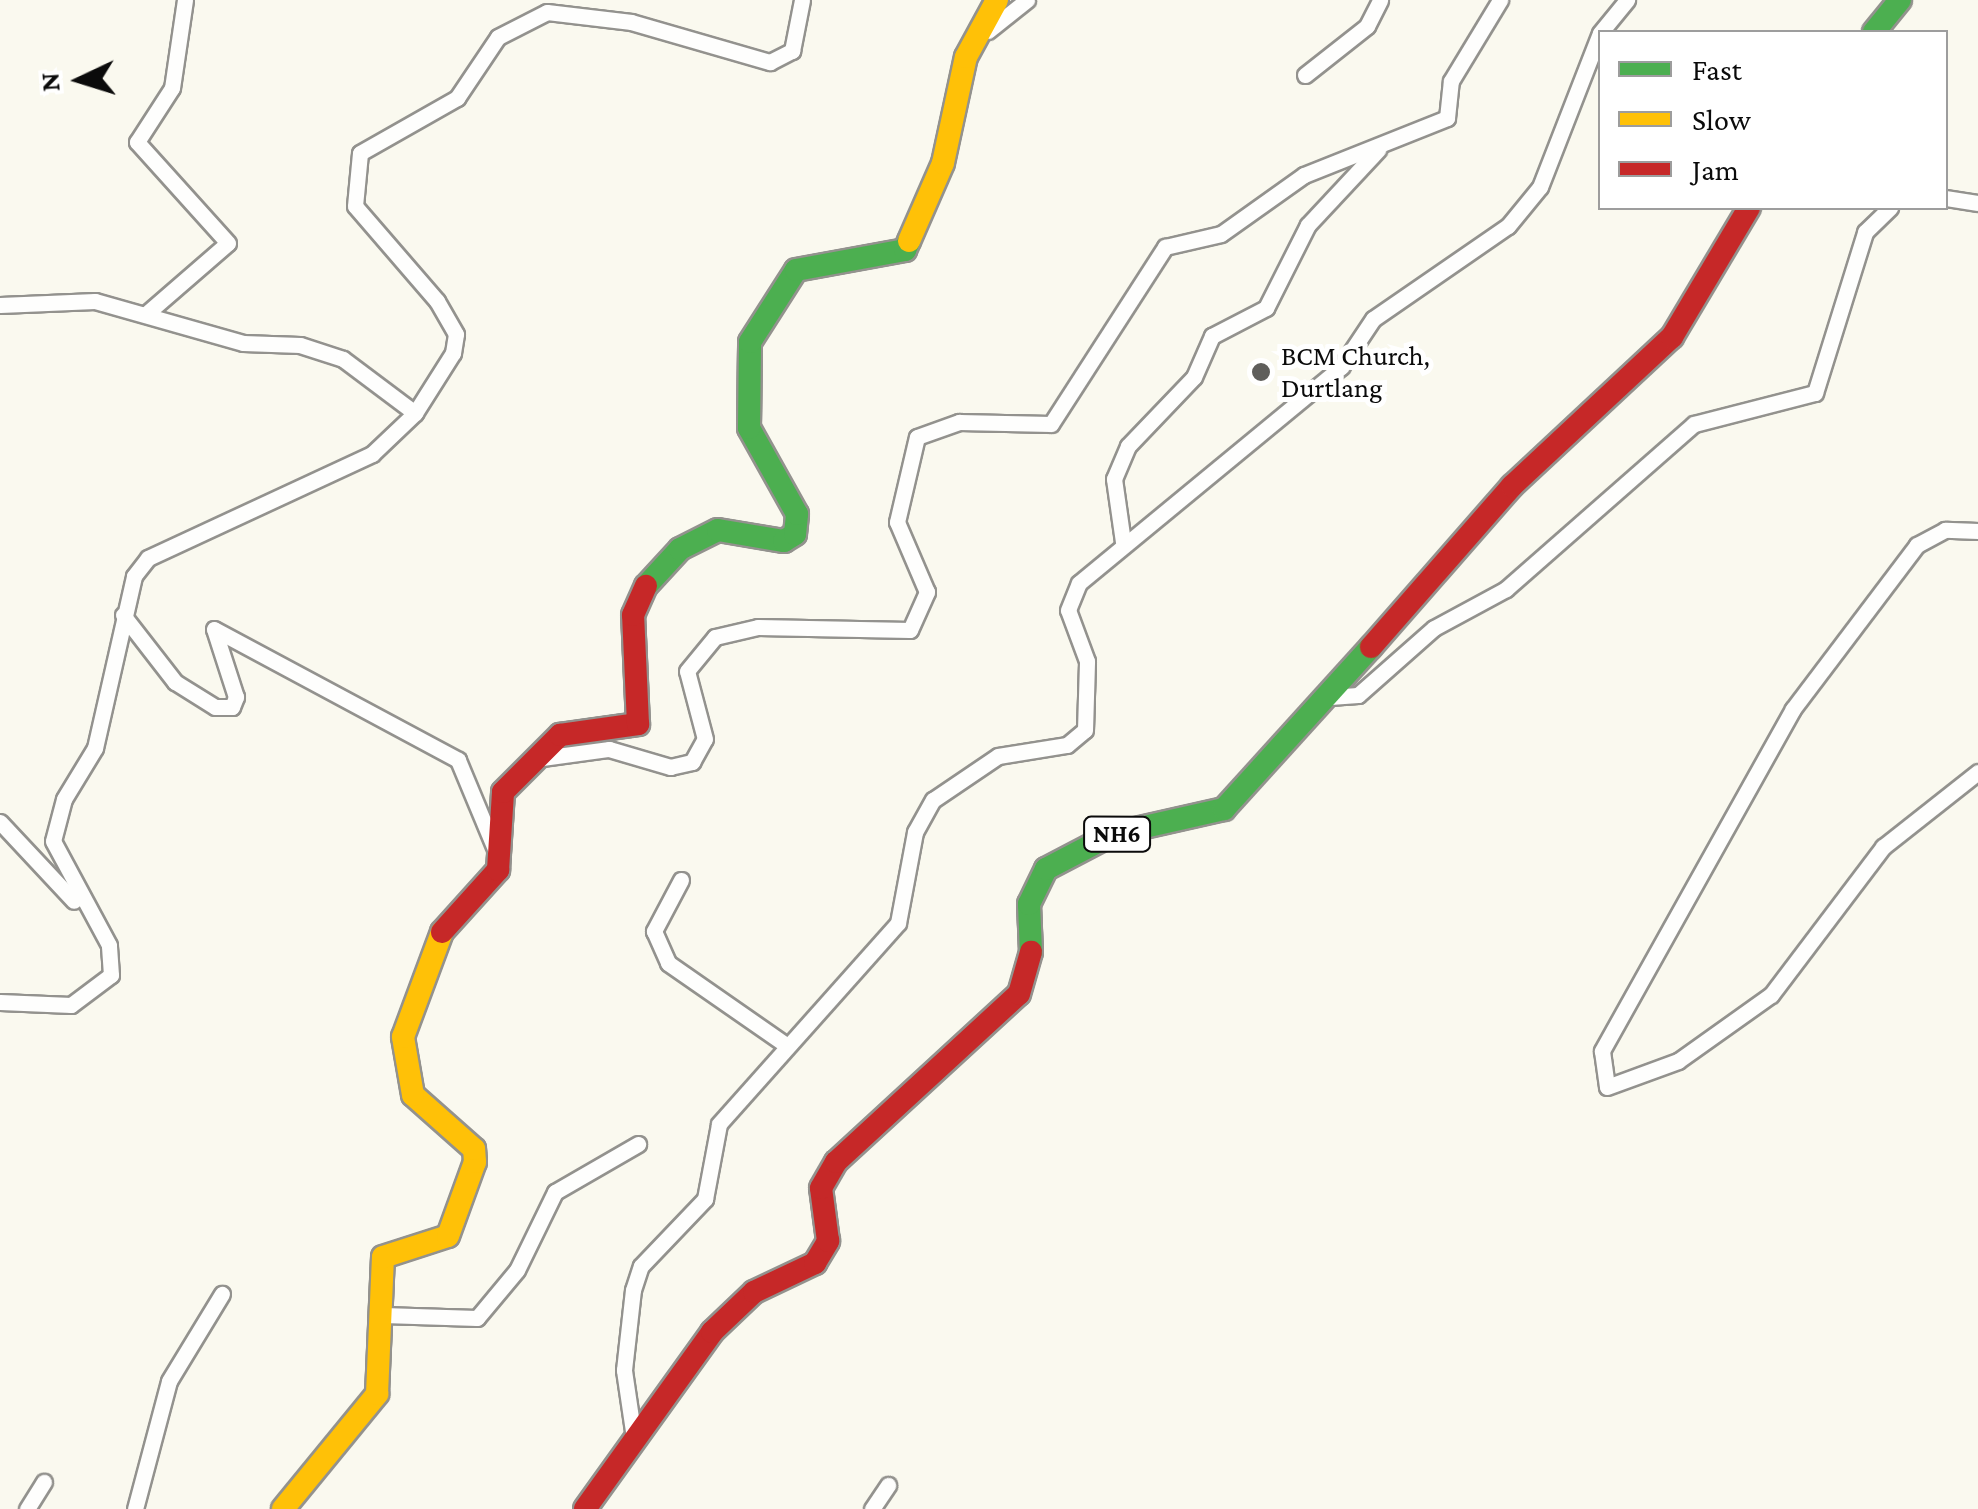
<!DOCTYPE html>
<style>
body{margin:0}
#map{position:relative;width:1978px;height:1509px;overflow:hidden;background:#faf9ef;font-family:"Crimson Pro",serif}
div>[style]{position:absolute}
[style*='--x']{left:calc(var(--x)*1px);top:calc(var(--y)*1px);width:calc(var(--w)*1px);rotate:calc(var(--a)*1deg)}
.roads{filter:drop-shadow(2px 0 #93928e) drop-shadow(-2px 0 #93928e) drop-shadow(0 2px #93928e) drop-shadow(0 -2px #93928e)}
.street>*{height:15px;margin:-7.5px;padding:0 7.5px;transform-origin:7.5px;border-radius:7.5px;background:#fefefd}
.fast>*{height:22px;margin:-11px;padding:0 11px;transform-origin:11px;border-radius:11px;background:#4caf50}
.slow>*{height:22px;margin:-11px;padding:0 11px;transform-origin:11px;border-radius:11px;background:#ffc107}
.jam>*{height:22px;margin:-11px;padding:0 11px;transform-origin:11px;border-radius:11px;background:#c62828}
.dots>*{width:28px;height:28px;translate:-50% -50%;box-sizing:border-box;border:5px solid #fff;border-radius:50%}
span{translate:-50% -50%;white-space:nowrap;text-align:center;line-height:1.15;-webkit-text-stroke:10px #fff;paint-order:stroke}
.shield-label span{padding:2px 8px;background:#fff;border:2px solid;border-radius:8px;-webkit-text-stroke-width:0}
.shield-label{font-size:25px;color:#0b0b0b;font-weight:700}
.poi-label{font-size:28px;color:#0b0b0b}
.left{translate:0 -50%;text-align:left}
.legend{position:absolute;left:1598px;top:30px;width:350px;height:180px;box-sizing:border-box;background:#fff;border:2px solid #9d9d9d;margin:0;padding:12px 18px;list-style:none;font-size:30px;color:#0b0b0b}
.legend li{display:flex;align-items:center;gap:20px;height:50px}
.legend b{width:50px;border:2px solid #9d9d9d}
.north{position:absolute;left:30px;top:30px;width:100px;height:100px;-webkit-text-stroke:8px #fff;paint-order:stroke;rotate:266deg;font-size:28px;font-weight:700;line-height:40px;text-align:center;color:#0b0b0b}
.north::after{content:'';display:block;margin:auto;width:35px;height:45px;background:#0b0b0b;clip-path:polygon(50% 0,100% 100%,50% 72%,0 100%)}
</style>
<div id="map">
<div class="roads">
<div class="street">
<i style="--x:988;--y:31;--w:50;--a:-38.5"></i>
<i style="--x:1305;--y:75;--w:79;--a:-38.3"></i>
<i style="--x:1367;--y:26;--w:29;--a:-63"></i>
<i style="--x:1946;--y:198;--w:32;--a:9"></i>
<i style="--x:0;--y:305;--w:95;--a:-2.4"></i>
<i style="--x:95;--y:301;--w:154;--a:15.8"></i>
<i style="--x:243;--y:343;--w:57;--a:2"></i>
<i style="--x:300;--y:345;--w:45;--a:18"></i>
<i style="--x:343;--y:359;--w:90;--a:36.9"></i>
<i style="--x:146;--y:314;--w:108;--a:-40.9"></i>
<i style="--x:228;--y:243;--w:136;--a:-132"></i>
<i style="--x:137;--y:142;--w:64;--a:-57.1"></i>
<i style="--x:172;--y:88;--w:89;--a:-81.6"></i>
<i style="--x:1978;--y:531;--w:33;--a:-178"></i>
<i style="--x:1945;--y:530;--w:32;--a:152"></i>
<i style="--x:1917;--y:545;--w:206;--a:127.1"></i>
<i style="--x:1793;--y:709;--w:392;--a:119.2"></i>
<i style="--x:1602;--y:1051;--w:36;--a:82"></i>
<i style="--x:1607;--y:1087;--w:76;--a:-20.1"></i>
<i style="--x:1678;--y:1061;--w:114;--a:-35.4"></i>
<i style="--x:1771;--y:995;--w:186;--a:-52.9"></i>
<i style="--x:1883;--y:847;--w:121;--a:-38.3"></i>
<i style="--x:1123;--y:542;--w:64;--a:-98.1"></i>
<i style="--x:1114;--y:479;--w:36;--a:-67"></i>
<i style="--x:1128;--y:446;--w:95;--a:-46.3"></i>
<i style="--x:1194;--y:377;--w:45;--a:-66.3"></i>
<i style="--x:1212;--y:336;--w:61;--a:-27.4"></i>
<i style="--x:1266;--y:308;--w:93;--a:-63.2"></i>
<i style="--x:1308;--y:225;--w:103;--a:-47"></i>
<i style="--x:123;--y:615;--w:85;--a:52.2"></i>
<i style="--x:175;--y:682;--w:47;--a:32"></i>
<i style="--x:215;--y:707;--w:17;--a:0"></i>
<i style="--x:232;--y:707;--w:11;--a:-68"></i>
<i style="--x:236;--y:697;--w:71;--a:-107.9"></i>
<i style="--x:214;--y:629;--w:277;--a:28.2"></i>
<i style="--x:458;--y:760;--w:96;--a:67.4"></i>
<i style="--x:1330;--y:697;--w:28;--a:-4"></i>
<i style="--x:1358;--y:695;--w:101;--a:-41.4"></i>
<i style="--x:1434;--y:628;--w:82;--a:-28.4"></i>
<i style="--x:1506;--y:589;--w:250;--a:-41.3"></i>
<i style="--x:1694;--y:424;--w:125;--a:-14.4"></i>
<i style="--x:1815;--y:393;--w:169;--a:-72.7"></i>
<i style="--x:1865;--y:232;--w:35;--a:-44"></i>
<i style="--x:542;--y:758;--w:68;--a:-7.7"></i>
<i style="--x:609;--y:749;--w:64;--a:16.4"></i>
<i style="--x:670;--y:767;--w:23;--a:-13"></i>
<i style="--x:692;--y:762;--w:26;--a:-61"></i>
<i style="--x:705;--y:739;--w:70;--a:-104.8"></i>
<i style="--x:687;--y:671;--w:44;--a:-50.5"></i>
<i style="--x:715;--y:637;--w:44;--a:-13.1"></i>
<i style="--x:758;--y:627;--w:152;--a:1.1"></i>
<i style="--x:910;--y:630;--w:42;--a:-65.9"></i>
<i style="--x:927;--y:592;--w:76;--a:-113.2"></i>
<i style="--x:897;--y:522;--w:87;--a:-76.8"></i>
<i style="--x:917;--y:437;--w:45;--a:-19.7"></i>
<i style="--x:959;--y:422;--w:92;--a:1.2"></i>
<i style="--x:1051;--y:424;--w:211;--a:-57.2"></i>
<i style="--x:1165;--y:247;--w:57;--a:-13.1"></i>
<i style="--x:1221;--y:234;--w:102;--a:-35.4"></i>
<i style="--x:1304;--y:175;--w:154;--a:-21.7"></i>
<i style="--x:1447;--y:118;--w:37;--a:-84"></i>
<i style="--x:1451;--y:81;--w:95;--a:-58.8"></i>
<i style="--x:0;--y:822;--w:108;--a:46.9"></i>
<i style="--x:681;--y:880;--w:58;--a:117.9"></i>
<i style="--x:654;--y:931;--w:35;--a:66"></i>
<i style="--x:668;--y:963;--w:140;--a:34.8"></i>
<i style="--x:0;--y:1002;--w:71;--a:2.4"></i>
<i style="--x:71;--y:1005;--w:50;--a:-36.9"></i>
<i style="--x:111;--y:975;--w:30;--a:-94"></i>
<i style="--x:109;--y:945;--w:118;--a:-118.3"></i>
<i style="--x:53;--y:841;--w:43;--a:-75.3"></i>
<i style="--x:64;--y:799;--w:60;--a:-58.7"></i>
<i style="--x:95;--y:748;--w:176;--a:-77.2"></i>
<i style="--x:134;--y:576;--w:23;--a:-52"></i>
<i style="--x:148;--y:558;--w:247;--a:-24.9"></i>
<i style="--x:372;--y:454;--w:59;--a:-43.6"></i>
<i style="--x:415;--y:413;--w:71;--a:-57.7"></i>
<i style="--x:453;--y:353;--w:19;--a:-81"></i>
<i style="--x:456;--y:334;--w:38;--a:-120"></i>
<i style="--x:437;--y:301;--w:125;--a:-130.8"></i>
<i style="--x:355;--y:206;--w:53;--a:-84.6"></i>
<i style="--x:360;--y:153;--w:112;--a:-29.6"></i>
<i style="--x:457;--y:98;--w:73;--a:-56.1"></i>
<i style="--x:498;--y:37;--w:55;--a:-27"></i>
<i style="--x:547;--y:12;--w:85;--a:6.8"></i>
<i style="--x:631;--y:22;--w:145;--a:16.1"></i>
<i style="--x:770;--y:62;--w:25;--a:-27"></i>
<i style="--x:792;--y:51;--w:52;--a:-78.9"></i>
<i style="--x:383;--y:1315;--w:94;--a:1.8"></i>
<i style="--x:477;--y:1318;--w:62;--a:-50.2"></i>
<i style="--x:517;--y:1270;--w:87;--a:-64"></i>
<i style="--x:555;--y:1192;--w:96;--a:-30"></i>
<i style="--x:634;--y:1438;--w:69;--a:-98.4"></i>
<i style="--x:624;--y:1370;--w:81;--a:-83.6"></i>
<i style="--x:633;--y:1290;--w:25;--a:-72"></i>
<i style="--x:641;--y:1266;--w:93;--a:-46.3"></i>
<i style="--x:705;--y:1199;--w:76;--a:-79.4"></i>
<i style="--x:719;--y:1124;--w:269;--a:-48.3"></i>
<i style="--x:898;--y:923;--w:93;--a:-79.4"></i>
<i style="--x:915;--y:832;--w:37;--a:-61"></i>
<i style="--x:933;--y:800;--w:78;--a:-34.1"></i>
<i style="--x:998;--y:756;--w:70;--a:-9.1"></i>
<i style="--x:1067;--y:745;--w:23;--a:-40"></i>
<i style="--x:1085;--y:730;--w:69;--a:-88.3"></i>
<i style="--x:1087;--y:661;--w:54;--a:-110.4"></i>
<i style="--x:1068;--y:610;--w:29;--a:-68"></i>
<i style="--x:1079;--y:583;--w:340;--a:-39.5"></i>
<i style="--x:1341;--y:367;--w:58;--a:-56.3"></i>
<i style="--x:1373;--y:319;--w:164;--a:-34.6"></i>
<i style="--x:1508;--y:226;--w:50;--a:-50.6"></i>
<i style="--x:1540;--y:187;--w:165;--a:-68.7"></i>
<i style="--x:1600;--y:33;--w:43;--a:-50.7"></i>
<i style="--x:27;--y:1509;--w:32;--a:-58"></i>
<i style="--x:135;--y:1509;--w:132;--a:-75.1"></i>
<i style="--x:169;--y:1381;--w:102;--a:-58.7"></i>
<i style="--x:872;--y:1509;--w:29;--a:-56"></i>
</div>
<div class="fast">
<i style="--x:1874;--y:32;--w:41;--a:-50.9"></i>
<i style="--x:646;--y:586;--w:50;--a:-47.4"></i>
<i style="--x:680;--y:549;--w:42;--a:-26.6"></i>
<i style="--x:718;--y:530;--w:67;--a:9.5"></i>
<i style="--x:784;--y:541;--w:13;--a:-32"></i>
<i style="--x:795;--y:534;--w:20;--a:-84"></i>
<i style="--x:797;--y:514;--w:98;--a:-119.2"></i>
<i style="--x:749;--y:428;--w:86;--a:-89.3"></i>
<i style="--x:750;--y:342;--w:85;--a:-57.4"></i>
<i style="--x:796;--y:270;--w:111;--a:-10.4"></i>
<i style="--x:905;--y:250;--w:10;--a:-66"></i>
<i style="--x:1031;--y:952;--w:48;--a:-92.4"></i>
<i style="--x:1029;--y:904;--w:39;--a:-64"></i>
<i style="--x:1046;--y:869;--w:76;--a:-27.6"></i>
<i style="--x:1113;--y:834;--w:114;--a:-12.7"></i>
<i style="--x:1224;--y:809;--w:219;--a:-47.8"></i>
</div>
<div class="slow">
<i style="--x:909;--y:241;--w:85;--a:-66.4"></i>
<i style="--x:943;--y:163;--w:108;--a:-77.8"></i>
<i style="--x:966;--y:57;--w:65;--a:-61.5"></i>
<i style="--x:283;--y:1509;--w:149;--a:-50.7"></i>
<i style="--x:377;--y:1394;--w:137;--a:-87.5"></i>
<i style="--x:383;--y:1257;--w:68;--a:-17.9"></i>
<i style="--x:448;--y:1236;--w:79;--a:-70"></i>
<i style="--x:475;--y:1162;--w:13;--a:-94"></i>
<i style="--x:474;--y:1149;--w:81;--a:-138.5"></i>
<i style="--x:413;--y:1095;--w:59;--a:-99.8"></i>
<i style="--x:403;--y:1037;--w:112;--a:-69.6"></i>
</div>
<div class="jam">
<i style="--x:1371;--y:647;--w:214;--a:-48.8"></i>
<i style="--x:1512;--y:486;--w:219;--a:-43"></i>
<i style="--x:1672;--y:337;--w:150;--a:-59.2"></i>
<i style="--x:442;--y:932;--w:84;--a:-47.9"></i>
<i style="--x:498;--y:870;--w:78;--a:-86.3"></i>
<i style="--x:503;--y:792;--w:81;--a:-45"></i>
<i style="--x:560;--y:735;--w:79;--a:-8"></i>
<i style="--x:638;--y:724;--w:109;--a:-92.6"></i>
<i style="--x:633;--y:615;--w:32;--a:-66"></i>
<i style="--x:585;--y:1509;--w:218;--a:-54.3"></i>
<i style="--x:712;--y:1332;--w:58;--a:-43.6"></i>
<i style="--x:754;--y:1292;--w:68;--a:-25.4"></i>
<i style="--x:815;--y:1263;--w:26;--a:-59"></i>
<i style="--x:828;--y:1241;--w:53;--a:-97.5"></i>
<i style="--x:821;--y:1188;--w:30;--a:-60"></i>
<i style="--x:836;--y:1162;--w:248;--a:-42.6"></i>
<i style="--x:1019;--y:994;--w:44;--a:-74.1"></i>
</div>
</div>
<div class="dots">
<i style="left:1261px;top:372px;background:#5f5e5b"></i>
</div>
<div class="shield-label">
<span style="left:1117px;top:834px">NH6</span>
</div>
<div class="poi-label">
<span class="left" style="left:1281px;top:372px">BCM Church,<br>Durtlang</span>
</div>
<ul class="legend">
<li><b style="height:12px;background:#4caf50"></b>Fast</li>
<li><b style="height:12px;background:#ffc107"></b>Slow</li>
<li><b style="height:12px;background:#c62828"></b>Jam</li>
</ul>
<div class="north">N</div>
</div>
